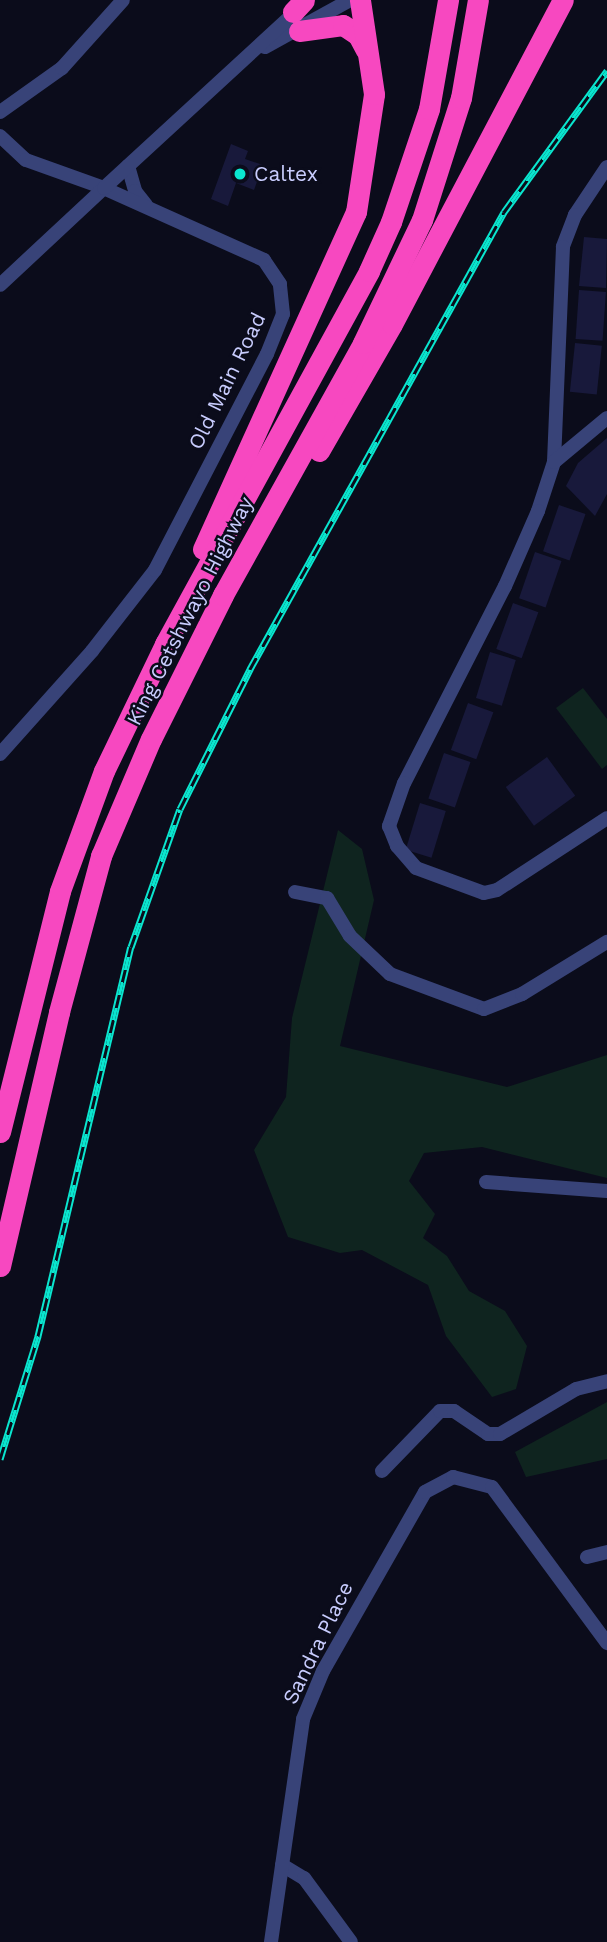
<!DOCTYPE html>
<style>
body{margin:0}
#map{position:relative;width:607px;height:1942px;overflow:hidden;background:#0b0c1b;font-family:"Work Sans",sans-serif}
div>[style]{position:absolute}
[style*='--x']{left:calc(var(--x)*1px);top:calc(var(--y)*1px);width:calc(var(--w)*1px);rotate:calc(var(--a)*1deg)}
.green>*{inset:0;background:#0f241f}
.building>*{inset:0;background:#18193b;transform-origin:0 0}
.minor>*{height:14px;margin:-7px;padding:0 7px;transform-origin:7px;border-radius:7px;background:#384378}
.tertiary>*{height:14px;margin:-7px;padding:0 7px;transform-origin:7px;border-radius:7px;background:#384378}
.motorway>*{height:21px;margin:-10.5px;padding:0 10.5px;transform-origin:10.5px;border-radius:10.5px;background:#f748c0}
.rail>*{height:7px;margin-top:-3.5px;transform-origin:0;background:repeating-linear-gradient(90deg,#0b0c1b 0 13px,#0ae6cf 0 26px);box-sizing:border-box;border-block:2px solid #0ae6cf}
.dots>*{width:19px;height:19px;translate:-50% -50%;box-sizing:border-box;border:4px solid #0b0c1b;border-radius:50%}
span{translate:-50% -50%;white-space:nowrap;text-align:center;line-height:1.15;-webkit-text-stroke:5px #0b0c1b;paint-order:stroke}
.poi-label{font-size:21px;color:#c8ccfd}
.left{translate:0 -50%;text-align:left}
.street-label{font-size:21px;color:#c8ccfd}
</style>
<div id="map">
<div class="green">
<i style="clip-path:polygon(583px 688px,607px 719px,607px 765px,602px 769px,556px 708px)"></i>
<i style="clip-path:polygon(338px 830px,362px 849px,374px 900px,340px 1046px,507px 1087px,607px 1055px,607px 1178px,482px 1147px,424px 1153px,409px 1181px,435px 1214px,423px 1238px,447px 1256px,469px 1291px,505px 1311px,527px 1346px,516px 1389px,492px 1397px,446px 1336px,428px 1285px,362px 1250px,340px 1253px,288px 1237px,254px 1150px,286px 1097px,292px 1018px)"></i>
<i style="clip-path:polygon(607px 1402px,607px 1459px,526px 1477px,515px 1452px)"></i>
</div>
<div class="building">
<i style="clip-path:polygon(231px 144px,248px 151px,245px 159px,263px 165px,254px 190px,236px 183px,228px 206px,211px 199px)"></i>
<i style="clip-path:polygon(584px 237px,607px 239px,606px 288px,579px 286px)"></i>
<i style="left:579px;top:290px;width:27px;height:49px;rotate:4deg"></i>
<i style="left:575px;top:343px;width:27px;height:49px;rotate:6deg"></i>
<i style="clip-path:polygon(607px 438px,607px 494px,595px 516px,566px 486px,578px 463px)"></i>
<i style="left:559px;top:505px;width:28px;height:49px;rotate:19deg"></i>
<i style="left:535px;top:552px;width:28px;height:49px;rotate:19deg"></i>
<i style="left:513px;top:603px;width:27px;height:49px;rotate:20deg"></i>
<i style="left:490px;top:652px;width:27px;height:48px;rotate:17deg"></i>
<i style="left:468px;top:703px;width:27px;height:50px;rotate:20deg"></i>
<i style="left:444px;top:753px;width:28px;height:48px;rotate:19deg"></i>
<i style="left:547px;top:757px;width:48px;height:51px;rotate:54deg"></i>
<i style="left:420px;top:803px;width:27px;height:49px;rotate:17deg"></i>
</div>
<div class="minor">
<i style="--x:0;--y:112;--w:76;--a:-35.4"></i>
<i style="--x:62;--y:68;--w:91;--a:-48.1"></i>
<i style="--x:0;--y:136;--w:35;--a:43"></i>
<i style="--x:26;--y:160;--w:83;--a:19.7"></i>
<i style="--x:104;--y:188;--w:142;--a:137"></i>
<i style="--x:607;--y:167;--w:58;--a:123.7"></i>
<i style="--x:575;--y:215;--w:34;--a:111"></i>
<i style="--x:563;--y:247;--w:215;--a:92.4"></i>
<i style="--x:554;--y:462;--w:52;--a:108.1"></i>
<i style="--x:538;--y:511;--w:82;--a:113.7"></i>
<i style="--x:505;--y:586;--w:221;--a:117.1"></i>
<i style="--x:404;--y:783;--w:46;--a:109.2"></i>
<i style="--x:389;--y:826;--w:22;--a:68"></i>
<i style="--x:397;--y:846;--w:29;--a:49"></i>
<i style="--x:416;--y:868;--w:72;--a:20.2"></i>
<i style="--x:484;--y:893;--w:13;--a:-13"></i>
<i style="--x:497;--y:890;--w:131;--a:-33.2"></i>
<i style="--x:554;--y:462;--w:69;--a:-39.7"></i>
<i style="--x:295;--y:892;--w:33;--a:11"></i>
<i style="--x:327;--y:898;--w:44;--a:58.8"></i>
<i style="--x:350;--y:936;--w:55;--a:43.5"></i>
<i style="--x:390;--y:974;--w:100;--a:20.4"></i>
<i style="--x:484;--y:1009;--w:41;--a:-21.5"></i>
<i style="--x:522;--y:994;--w:100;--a:-31.5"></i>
<i style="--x:486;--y:1182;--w:121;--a:4.3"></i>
<i style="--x:382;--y:1471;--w:83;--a:-46"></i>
<i style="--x:440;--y:1411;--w:14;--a:0"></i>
<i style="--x:454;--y:1411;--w:41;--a:34.1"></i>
<i style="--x:488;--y:1434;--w:12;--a:0"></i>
<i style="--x:500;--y:1434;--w:88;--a:-30.6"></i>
<i style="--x:576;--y:1389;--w:32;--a:-14"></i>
<i style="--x:587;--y:1557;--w:21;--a:-14"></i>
<i style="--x:282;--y:1865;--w:26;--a:31"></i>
<i style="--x:304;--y:1878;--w:79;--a:53.7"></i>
<i style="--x:271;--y:1942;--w:225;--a:-81.8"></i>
<i style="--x:303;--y:1719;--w:52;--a:-67.4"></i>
<i style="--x:323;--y:1671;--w:206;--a:-60.3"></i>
<i style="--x:425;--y:1492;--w:32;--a:-28"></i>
<i style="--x:453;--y:1477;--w:40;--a:14.4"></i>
<i style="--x:492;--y:1487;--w:194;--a:53.6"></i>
</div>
<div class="tertiary">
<i style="--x:265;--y:47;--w:97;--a:-28.9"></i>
<i style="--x:128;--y:166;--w:26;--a:74"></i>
<i style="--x:135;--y:191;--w:18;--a:52"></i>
<i style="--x:0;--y:754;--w:138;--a:-48.2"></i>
<i style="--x:92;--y:651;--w:103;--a:-52.1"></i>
<i style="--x:155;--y:570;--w:243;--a:-62.6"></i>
<i style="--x:267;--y:354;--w:43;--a:-68.2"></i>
<i style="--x:283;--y:314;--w:30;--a:-96"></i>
<i style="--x:280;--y:284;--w:29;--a:-124"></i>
<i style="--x:264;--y:260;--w:175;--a:-155.8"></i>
<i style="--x:104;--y:188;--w:266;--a:-42.6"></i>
</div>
<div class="motorway">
<i style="--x:293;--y:12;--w:16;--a:-47"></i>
<i style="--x:299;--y:31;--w:44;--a:-7.8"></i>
<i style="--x:343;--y:25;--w:18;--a:34"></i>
<i style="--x:358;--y:35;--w:17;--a:62"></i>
<i style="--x:319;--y:451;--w:146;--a:-60.1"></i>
<i style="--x:392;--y:324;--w:366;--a:-62.2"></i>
<i style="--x:203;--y:549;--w:370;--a:-65.6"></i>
<i style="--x:356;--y:212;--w:119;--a:-81.3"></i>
<i style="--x:374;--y:94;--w:95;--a:-98.5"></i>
<i style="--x:0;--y:1132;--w:248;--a:-76"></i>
<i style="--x:60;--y:891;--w:128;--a:-69.9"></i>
<i style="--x:104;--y:771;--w:141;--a:-64.3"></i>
<i style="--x:165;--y:644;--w:425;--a:-61.3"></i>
<i style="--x:369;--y:271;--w:54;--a:-65.8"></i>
<i style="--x:391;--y:222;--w:119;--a:-71.4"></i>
<i style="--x:429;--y:109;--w:111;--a:-80.1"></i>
<i style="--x:0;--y:1266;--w:261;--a:-76.9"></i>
<i style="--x:59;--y:1012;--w:162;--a:-74.9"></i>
<i style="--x:101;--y:856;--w:127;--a:-66.9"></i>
<i style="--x:151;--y:739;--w:161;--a:-63.4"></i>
<i style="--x:223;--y:595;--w:288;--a:-60.9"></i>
<i style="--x:363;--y:343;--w:136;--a:-64.4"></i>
<i style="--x:422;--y:220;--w:128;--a:-72.3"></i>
<i style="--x:461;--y:98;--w:99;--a:-80.2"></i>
</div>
<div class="rail">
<i style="--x:0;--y:1459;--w:129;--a:-72.8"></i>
<i style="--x:38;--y:1336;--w:400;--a:-76.6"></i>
<i style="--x:131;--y:947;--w:146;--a:-70.5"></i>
<i style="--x:180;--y:809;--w:157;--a:-63.4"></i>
<i style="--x:250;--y:669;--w:523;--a:-60.93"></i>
<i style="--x:504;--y:212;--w:175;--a:-53.9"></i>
</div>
<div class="dots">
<i style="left:240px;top:174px;background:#0ae6cf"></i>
</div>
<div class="poi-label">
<span class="left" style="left:254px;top:174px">Caltex</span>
</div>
<div class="street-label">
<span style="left:227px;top:381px;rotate:-64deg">Old Main Road</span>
<span style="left:190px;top:611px;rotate:-63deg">King Cetshwayo Highway</span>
<span style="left:318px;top:1643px;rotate:-64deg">Sandra Place</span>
</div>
</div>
